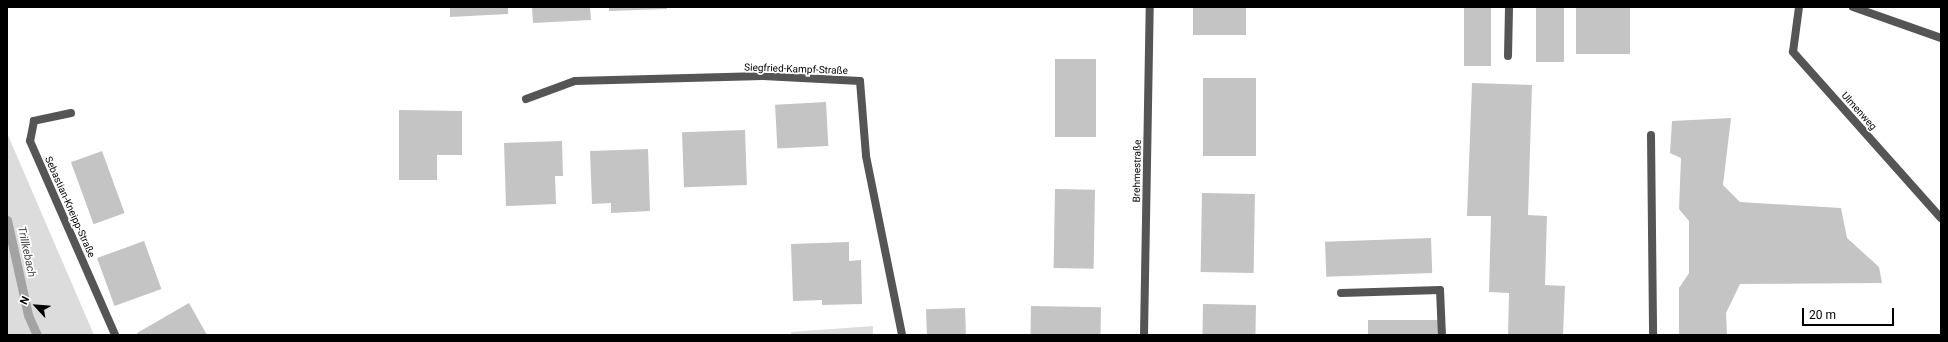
<!DOCTYPE html>
<meta charset="utf-8">
<style>
body{margin:0}
#map{position:relative;width:1948px;height:342px;overflow:hidden;background:#fff;font-family:Roboto,sans-serif}
div>[style]{position:absolute}
[style*='--x']{left:calc(var(--x)*1px);top:calc(var(--y)*1px);width:calc(var(--w)*1px);rotate:calc(var(--a)*1deg)}
.green>*{inset:0;background:#dcdcdc}
.stream>*{height:9px;margin:-4.5px;padding:0 4.5px;transform-origin:4.5px;border-radius:4.5px;background:#a3a3a3}
.building>*{inset:0;background:#c4c4c4;transform-origin:0 0}
.service>*{height:8px;margin:-4px;padding:0 4px;transform-origin:4px;border-radius:4px;background:#555}
.minor>*{height:8px;margin:-4px;padding:0 4px;transform-origin:4px;border-radius:4px;background:#555}
span{translate:-50% -50%;white-space:nowrap;text-align:center;line-height:1.15;-webkit-text-stroke:3.5px #fff;paint-order:stroke}
.street-label{font-size:10px;color:#000}
.water-label{font-size:11px;color:#444;font-style:italic}
.frame{position:absolute;inset:0;border:8px solid #000;pointer-events:none}
.north{position:absolute;left:16px;top:286px;width:40px;height:40px;-webkit-text-stroke:3px #fff;paint-order:stroke;rotate:296deg;font-size:11px;font-weight:700;line-height:16px;text-align:center;color:#000}
.north::after{content:'';display:block;margin:auto;width:14px;height:18px;background:#000;clip-path:polygon(50% 0,100% 100%,50% 72%,0 100%)}
.scale{position:absolute;left:1802px;top:308px;width:92px;height:18px;box-sizing:border-box;border:2px solid #000;border-top:0;padding-left:5px;font-size:12px;line-height:14px;white-space:nowrap;color:#000;-webkit-text-stroke:3px #fff;paint-order:stroke}
</style>
<div id="map">
<div class="green">
<i style="clip-path:polygon(7px 133px,94px 335px,7px 335px)"></i>
<i style="clip-path:polygon(873px 326px,873px 335px,791px 335px,791px 332px)"></i>
</div>
<div class="stream">
<i style="--x:7;--y:220;--w:97;--a:77.5"></i>
<i style="--x:28;--y:315;--w:22;--a:66"></i>
</div>
<div class="building">
<i style="clip-path:polygon(450px 7px,508px 7px,508px 14px,450px 17px)"></i>
<i style="clip-path:polygon(532px 7px,590px 7px,591px 20px,533px 23px)"></i>
<i style="clip-path:polygon(609px 7px,667px 7px,667px 9px,609px 11px)"></i>
<i style="left:1193px;top:7px;width:53px;height:28px"></i>
<i style="left:1464px;top:7px;width:27px;height:59px"></i>
<i style="left:1536px;top:7px;width:28px;height:55px"></i>
<i style="left:1576px;top:7px;width:54px;height:47px"></i>
<i style="left:1055px;top:59px;width:41px;height:78px"></i>
<i style="left:1203px;top:78px;width:53px;height:78px"></i>
<i style="clip-path:polygon(1472px 83px,1532px 85px,1528px 215px,1547px 216px,1545px 285px,1565px 286px,1563px 335px,1508px 335px,1509px 293px,1489px 292px,1491px 216px,1467px 216px)"></i>
<i style="left:826px;top:102px;width:44px;height:51px;rotate:87deg"></i>
<i style="clip-path:polygon(399px 110px,462px 111px,462px 155px,437px 155px,437px 180px,399px 180px)"></i>
<i style="clip-path:polygon(1731px 118px,1723px 185px,1740px 202px,1841px 208px,1847px 238px,1879px 267px,1882px 283px,1740px 284px,1726px 313px,1727px 335px,1679px 335px,1679px 288px,1689px 273px,1689px 221px,1679px 209px,1681px 158px,1670px 153px,1672px 121px)"></i>
<i style="left:745px;top:130px;width:55px;height:63px;rotate:88deg"></i>
<i style="clip-path:polygon(562px 141px,563px 176px,555px 176px,556px 204px,506px 206px,504px 143px)"></i>
<i style="clip-path:polygon(648px 149px,650px 211px,611px 213px,611px 203px,592px 204px,590px 151px)"></i>
<i style="left:102px;top:151px;width:66px;height:33px;rotate:70deg"></i>
<i style="left:1055px;top:189px;width:40px;height:79px;rotate:1deg"></i>
<i style="left:1202px;top:193px;width:53px;height:79px;rotate:1deg"></i>
<i style="left:1431px;top:238px;width:35px;height:106px;rotate:88deg"></i>
<i style="left:144px;top:241px;width:51px;height:50px;rotate:70deg"></i>
<i style="clip-path:polygon(849px 242px,849px 261px,861px 260px,862px 304px,822px 305px,822px 300px,793px 301px,791px 244px)"></i>
<i style="clip-path:polygon(189px 303px,207px 335px,138px 335px,137px 333px)"></i>
<i style="left:1203px;top:304px;width:53px;height:31px;rotate:1deg"></i>
<i style="left:1031px;top:306px;width:70px;height:29px;rotate:1deg"></i>
<i style="left:965px;top:308px;width:27px;height:39px;rotate:88deg"></i>
<i style="left:1440px;top:320px;width:15px;height:72px;rotate:90deg"></i>
</div>
<div class="service">
<i style="--x:1853;--y:7;--w:93;--a:19.4"></i>
<i style="--x:1508;--y:56;--w:49;--a:-88.8"></i>
<i style="--x:1651;--y:135;--w:200;--a:89.4"></i>
<i style="--x:1341;--y:293;--w:99;--a:-1.7"></i>
<i style="--x:1440;--y:290;--w:45;--a:87.5"></i>
</div>
<div class="minor">
<i style="--x:1799;--y:7;--w:45;--a:97.6"></i>
<i style="--x:1793;--y:52;--w:222;--a:48.3"></i>
<i style="--x:526;--y:99;--w:52;--a:-20.2"></i>
<i style="--x:575;--y:81;--w:188;--a:-1.5"></i>
<i style="--x:763;--y:76;--w:97;--a:3"></i>
<i style="--x:860;--y:81;--w:75;--a:85.4"></i>
<i style="--x:866;--y:156;--w:183;--a:78.6"></i>
<i style="--x:71;--y:113;--w:38;--a:168"></i>
<i style="--x:34;--y:121;--w:20;--a:101"></i>
<i style="--x:30;--y:141;--w:212;--a:66.3"></i>
<i style="--x:1144;--y:335;--w:328;--a:-89"></i>
</div>
<div class="street-label">
<span style="left:796px;top:69px;rotate:2deg">Siegfried-Kampf-Straße</span>
<span style="left:1859px;top:111px;rotate:48deg">Ulmenweg</span>
<span style="left:1137px;top:171px;rotate:-89deg">Brehmestraße</span>
<span style="left:70px;top:207px;rotate:66deg">Sebastian-Kneipp-Straße</span>
</div>
<div class="water-label">
<span style="left:26px;top:252px;rotate:78deg">Trillkebach</span>
</div>
<div class="frame"></div>
<div class="north">N</div>
<div class="scale">20 m</div>
</div>
